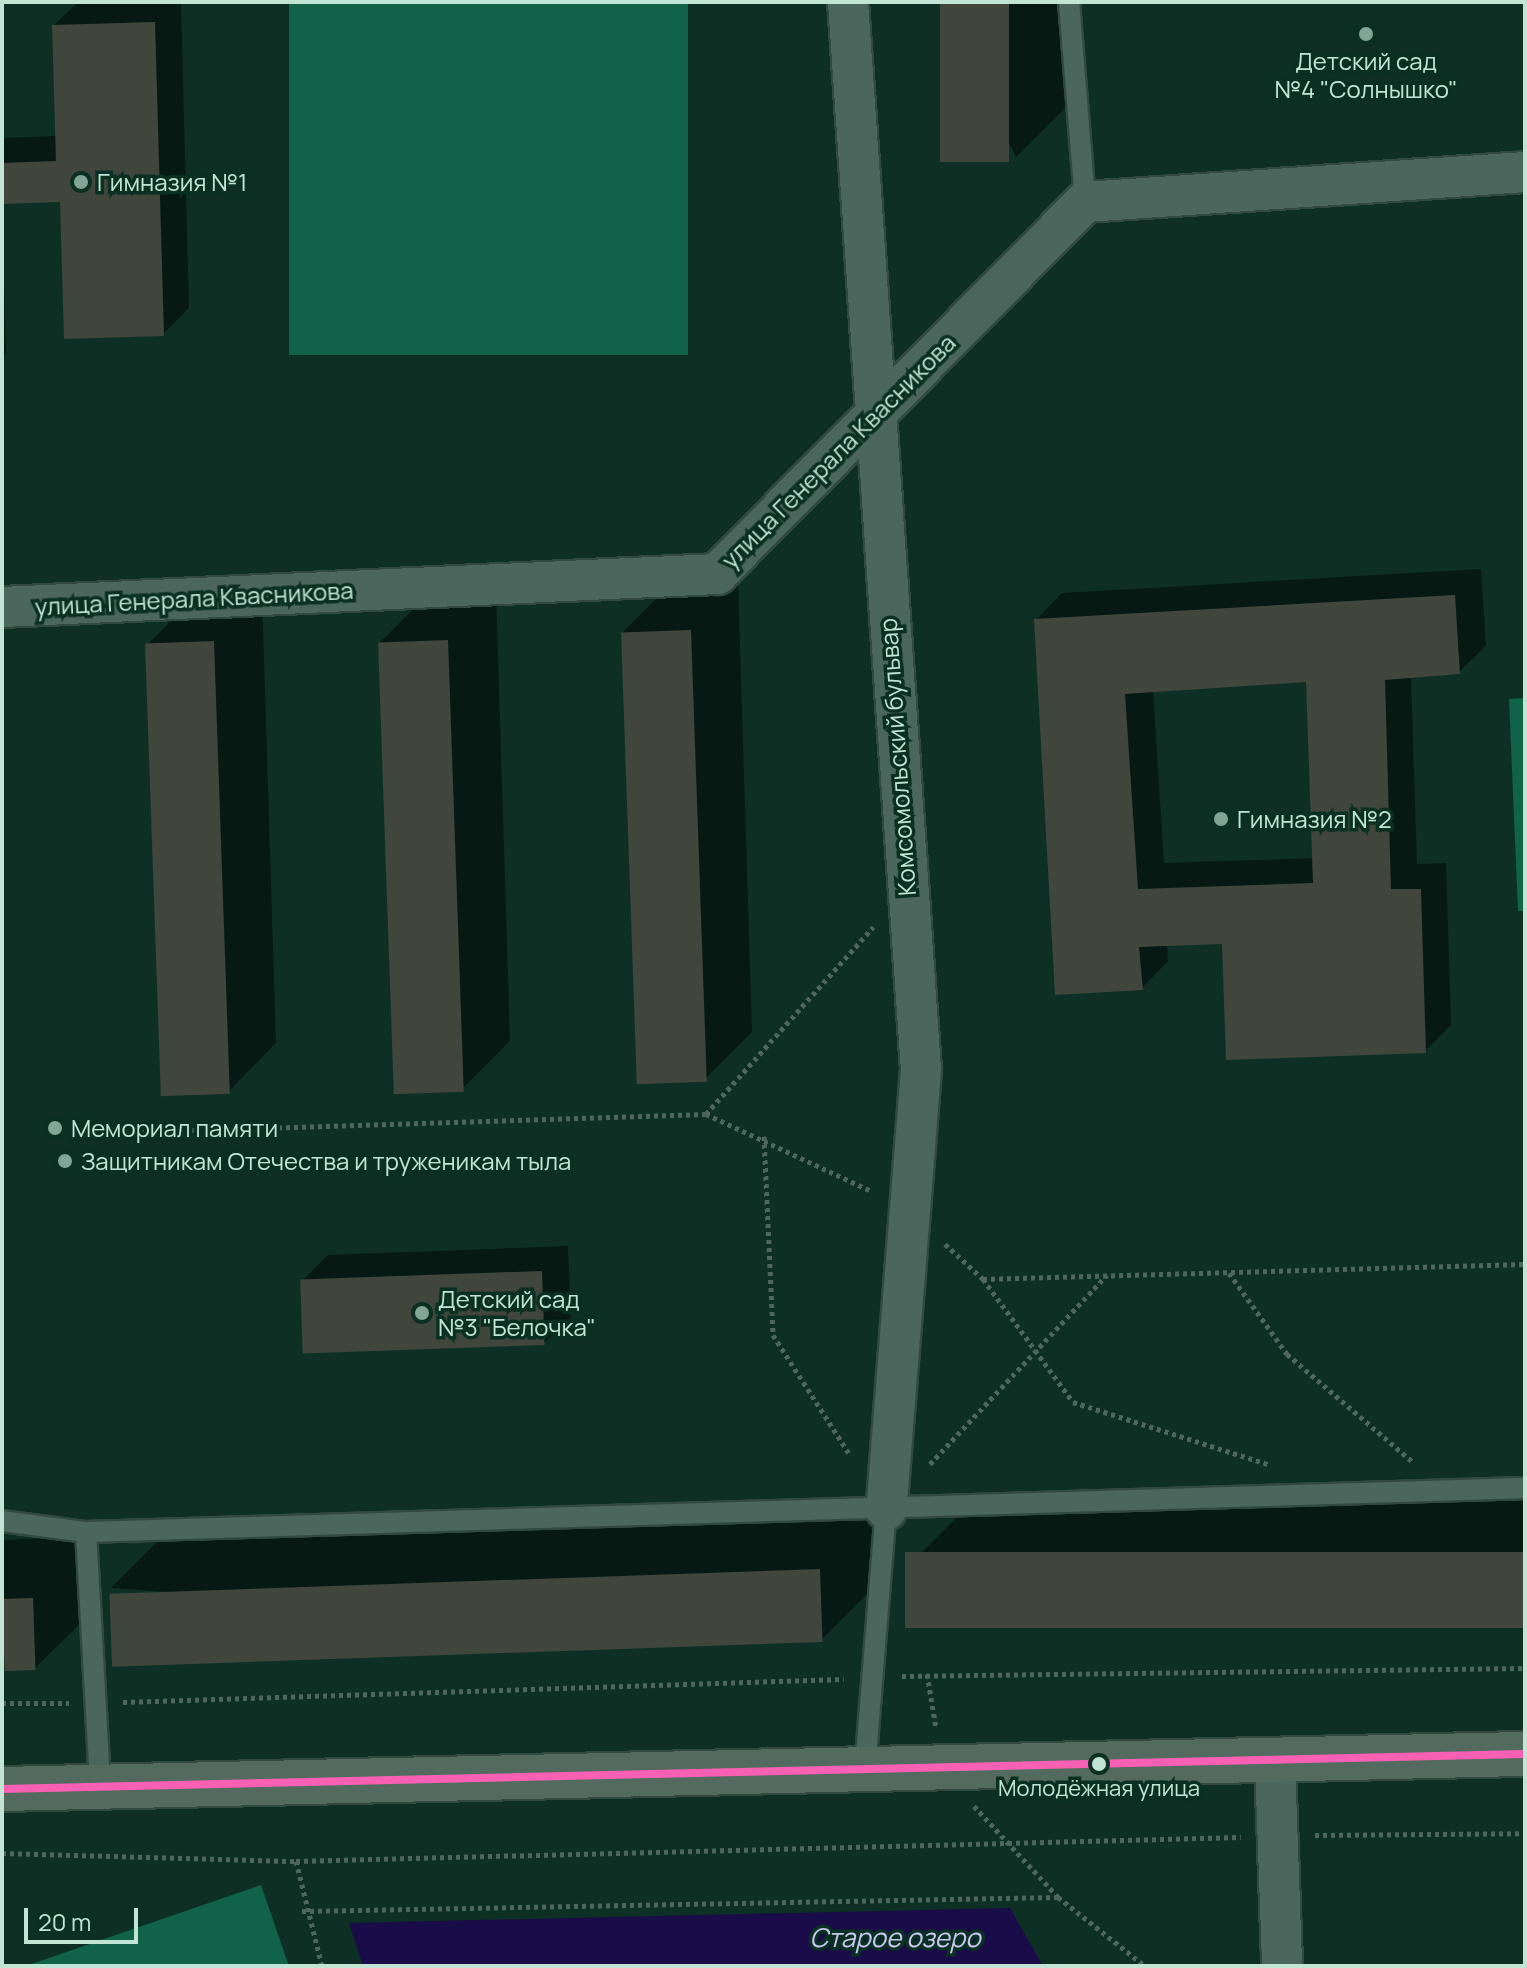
<!DOCTYPE html>
<meta charset="utf-8">
<style>
body{margin:0}
#map{position:relative;width:1527px;height:1968px;overflow:hidden;background:#0d2f24;font-family:Manrope,sans-serif}
div>[style]{position:absolute}
[style*='--x']{left:calc(var(--x)*1px);top:calc(var(--y)*1px);width:calc(var(--w)*1px);rotate:calc(var(--a)*1deg)}
.green>*{inset:0;background:#106349;transform-origin:0 0}
.water>*{inset:0;background:#1a0b49}
.shadow>*{inset:0;background:#0007}
.building>*{inset:0;background:#40463c;transform-origin:0 0}
.path>*{height:5px;margin-top:-2.5px;transform-origin:0;background:repeating-linear-gradient(90deg,#4e665f 0 4px,transparent 0 8px)}
.roads{filter:drop-shadow(2px 0 #324940) drop-shadow(-2px 0 #324940) drop-shadow(0 2px #324940) drop-shadow(0 -2px #324940)}
.lane>*{height:20px;margin:-10px;padding:0 10px;transform-origin:10px;border-radius:10px;background:#4b665c}
.street>*{height:40px;margin:-20px;padding:0 20px;transform-origin:20px;border-radius:20px;background:#4b665c}
.secondary>*{height:44px;margin:-22px;padding:0 22px;transform-origin:22px;border-radius:22px;background:#536b5f}
.bus-1>*{height:8px;margin:-4px;padding:0 4px;transform-origin:4px;border-radius:4px;background:#f860b3}
.dots>*{width:22px;height:22px;translate:-50% -50%;box-sizing:border-box;border:4px solid #093022;border-radius:50%}
span{translate:-50% -50%;white-space:nowrap;text-align:center;line-height:1.15;-webkit-text-stroke:7px #093022;paint-order:stroke}
.bus-label{font-size:22px;color:#c2e4d5}
.poi-label{font-size:24px;color:#c2e4d5}
.left{translate:0 -50%;text-align:left}
.street-label{font-size:24px;color:#c2e4d5}
.water-label{font-size:26px;color:#c8c7f1;font-style:italic}
.frame{position:absolute;inset:0;border:4px solid #c2e4d5;pointer-events:none}
.scale{position:absolute;left:24px;top:1908px;width:114px;height:36px;box-sizing:border-box;border:4px solid #c2e4d5;border-top:0;padding-left:10px;font-size:24px;line-height:28px;white-space:nowrap;color:#c2e4d5;-webkit-text-stroke:6px #093022;paint-order:stroke}
</style>
<div id="map">
<div class="green">
<i style="left:289px;top:2px;width:399px;height:353px"></i>
<i style="clip-path:polygon(1525px 698px,1525px 911px,1518px 911px,1509px 699px)"></i>
<i style="left:261px;top:1885px;width:86px;height:259px;rotate:71deg"></i>
</div>
<div class="water">
<i style="clip-path:polygon(1010px 1908px,1043px 1966px,363px 1966px,349px 1923px)"></i>
</div>
<div class="shadow">
<i style="clip-path:polygon(78px 2px,181px 2px,189px 308px,163px 334px,62px 200px,2px 202px,2px 138px,57px 136px,54px 25px)"></i>
<i style="clip-path:polygon(942px 2px,1074px 2px,1079px 94px,1016px 157px)"></i>
<i style="clip-path:polygon(2px 209px,6px 354px,2px 358px)"></i>
<i style="clip-path:polygon(evenodd,1481px 569px,1486px 646px,1459px 672px,1411px 676px,1417px 864px,1446px 863px,1451px 1025px,1425px 1051px,1224px 942px,1167px 944px,1168px 961px,1142px 988px,1036px 620px,1062px 593px,1481px 569px,1308px 680px,1314px 858px,1164px 863px,1153px 690px,1308px 680px)"></i>
<i style="clip-path:polygon(738px 582px,752px 1032px,704px 1080px,623px 632px,671px 584px)"></i>
<i style="clip-path:polygon(496px 592px,510px 1041px,461px 1090px,380px 642px,429px 594px)"></i>
<i style="clip-path:polygon(262px 594px,276px 1043px,228px 1092px,147px 645px,196px 596px)"></i>
<i style="clip-path:polygon(568px 1246px,571px 1317px,544px 1343px,302px 1281px,328px 1255px)"></i>
<i style="clip-path:polygon(1525px 1492px,1525px 1626px,907px 1567px,969px 1505px)"></i>
<i style="clip-path:polygon(882px 1507px,884px 1577px,821px 1640px,111px 1588px,174px 1525px)"></i>
<i style="clip-path:polygon(95px 1536px,98px 1606px,35px 1668px,2px 1670px,2px 1540px)"></i>
</div>
<div class="building">
<i style="left:940px;top:2px;width:69px;height:160px"></i>
<i style="clip-path:polygon(155px 22px,164px 336px,64px 339px,60px 202px,2px 204px,2px 163px,56px 161px,52px 25px)"></i>
<i style="clip-path:polygon(evenodd,1455px 595px,1460px 674px,1385px 680px,1391px 889px,1421px 889px,1426px 1053px,1226px 1060px,1222px 944px,1139px 947px,1143px 990px,1055px 995px,1034px 619px,1455px 595px,1306px 682px,1313px 883px,1138px 889px,1125px 694px,1306px 682px)"></i>
<i style="left:691px;top:630px;width:452px;height:70px;rotate:88deg"></i>
<i style="left:448px;top:640px;width:452px;height:70px;rotate:88deg"></i>
<i style="left:214px;top:641px;width:453px;height:69px;rotate:88deg"></i>
<i style="left:542px;top:1271px;width:74px;height:242px;rotate:88deg"></i>
<i style="left:1525px;top:1552px;width:76px;height:620px;rotate:90deg"></i>
<i style="left:820px;top:1569px;width:73px;height:711px;rotate:88deg"></i>
<i style="left:33px;top:1598px;width:72px;height:31px;rotate:88deg"></i>
</div>
<div class="path">
<i style="--x:706;--y:1114;--w:251;--a:-48.2"></i>
<i style="--x:134;--y:1132;--w:572;--a:-1.8"></i>
<i style="--x:706;--y:1114;--w:184;--a:25"></i>
<i style="--x:764;--y:1136;--w:199;--a:87.4"></i>
<i style="--x:773;--y:1335;--w:143;--a:57.3"></i>
<i style="--x:945;--y:1244;--w:52;--a:42.6"></i>
<i style="--x:983;--y:1279;--w:152;--a:53.8"></i>
<i style="--x:1073;--y:1402;--w:207;--a:17.7"></i>
<i style="--x:1229;--y:1273;--w:100;--a:54.4"></i>
<i style="--x:1287;--y:1354;--w:166;--a:40.6"></i>
<i style="--x:983;--y:1279;--w:542;--a:-1.59"></i>
<i style="--x:930;--y:1464;--w:259;--a:-46.9"></i>
<i style="--x:927;--y:1674;--w:55;--a:80.5"></i>
<i style="--x:902;--y:1676;--w:623;--a:-0.74"></i>
<i style="--x:123;--y:1702;--w:721;--a:-1.83"></i>
<i style="--x:2;--y:1703;--w:67;--a:0"></i>
<i style="--x:974;--y:1806;--w:124;--a:47.3"></i>
<i style="--x:1058;--y:1897;--w:111;--a:38.4"></i>
<i style="--x:1315;--y:1835;--w:210;--a:-0.5"></i>
<i style="--x:2;--y:1853;--w:294;--a:1.6"></i>
<i style="--x:296;--y:1861;--w:945;--a:-1.45"></i>
<i style="--x:296;--y:1861;--w:108;--a:76.1"></i>
<i style="--x:302;--y:1911;--w:756;--a:-1.06"></i>
</div>
<div class="roads">
<div class="lane">
<i style="--x:1069;--y:2;--w:201;--a:85.4"></i>
<i style="--x:2;--y:1521;--w:85;--a:7.5"></i>
<i style="--x:86;--y:1532;--w:1440;--a:-1.75"></i>
<i style="--x:86;--y:1532;--w:251;--a:86.8"></i>
<i style="--x:865;--y:1769;--w:260;--a:-85.4"></i>
</div>
<div class="street">
<i style="--x:848;--y:2;--w:1070;--a:86.09"></i>
<i style="--x:921;--y:1070;--w:441;--a:94.5"></i>
<i style="--x:2;--y:607;--w:716;--a:-2.64"></i>
<i style="--x:717;--y:574;--w:523;--a:-45.31"></i>
<i style="--x:1085;--y:202;--w:441;--a:-3.9"></i>
<i style="--x:1275;--y:1762;--w:204;--a:88"></i>
</div>
<div class="secondary">
<i style="--x:2;--y:1789;--w:1523;--a:-1.32"></i>
</div>
</div>
<div class="bus-1">
<i style="--x:2;--y:1789;--w:1523;--a:-1.32"></i>
</div>
<div class="dots">
<i style="left:1366px;top:34px;background:#83a597"></i>
<i style="left:81px;top:182px;background:#83a597"></i>
<i style="left:1221px;top:819px;background:#83a597"></i>
<i style="left:55px;top:1128px;background:#83a597"></i>
<i style="left:65px;top:1161px;background:#83a597"></i>
<i style="left:422px;top:1313px;background:#83a597"></i>
<i style="left:1099px;top:1764px;background:#c2e4d5"></i>
</div>
<div class="bus-label">
<span style="left:1099px;top:1789px">Молодёжная улица</span>
</div>
<div class="poi-label">
<span style="left:1366px;top:75px">Детский сад<br>№4 "Солнышко"</span>
<span class="left" style="left:97px;top:182px">Гимназия №1</span>
<span class="left" style="left:1237px;top:819px">Гимназия №2</span>
<span class="left" style="left:71px;top:1128px">Мемориал памяти</span>
<span class="left" style="left:81px;top:1161px">Защитникам Отечества и труженикам тыла</span>
<span class="left" style="left:438px;top:1313px">Детский сад<br>№3 "Белочка"</span>
</div>
<div class="street-label">
<span style="left:838px;top:451px;rotate:-45deg">улица Генерала Квасникова</span>
<span style="left:194px;top:598px;rotate:-3deg">улица Генерала Квасникова</span>
<span style="left:897px;top:757px;rotate:-94deg">Комсомольский бульвар</span>
</div>
<div class="water-label">
<span style="left:895px;top:1938px">Старое озеро</span>
</div>
<div class="frame"></div>
<div class="scale">20 m</div>
</div>
